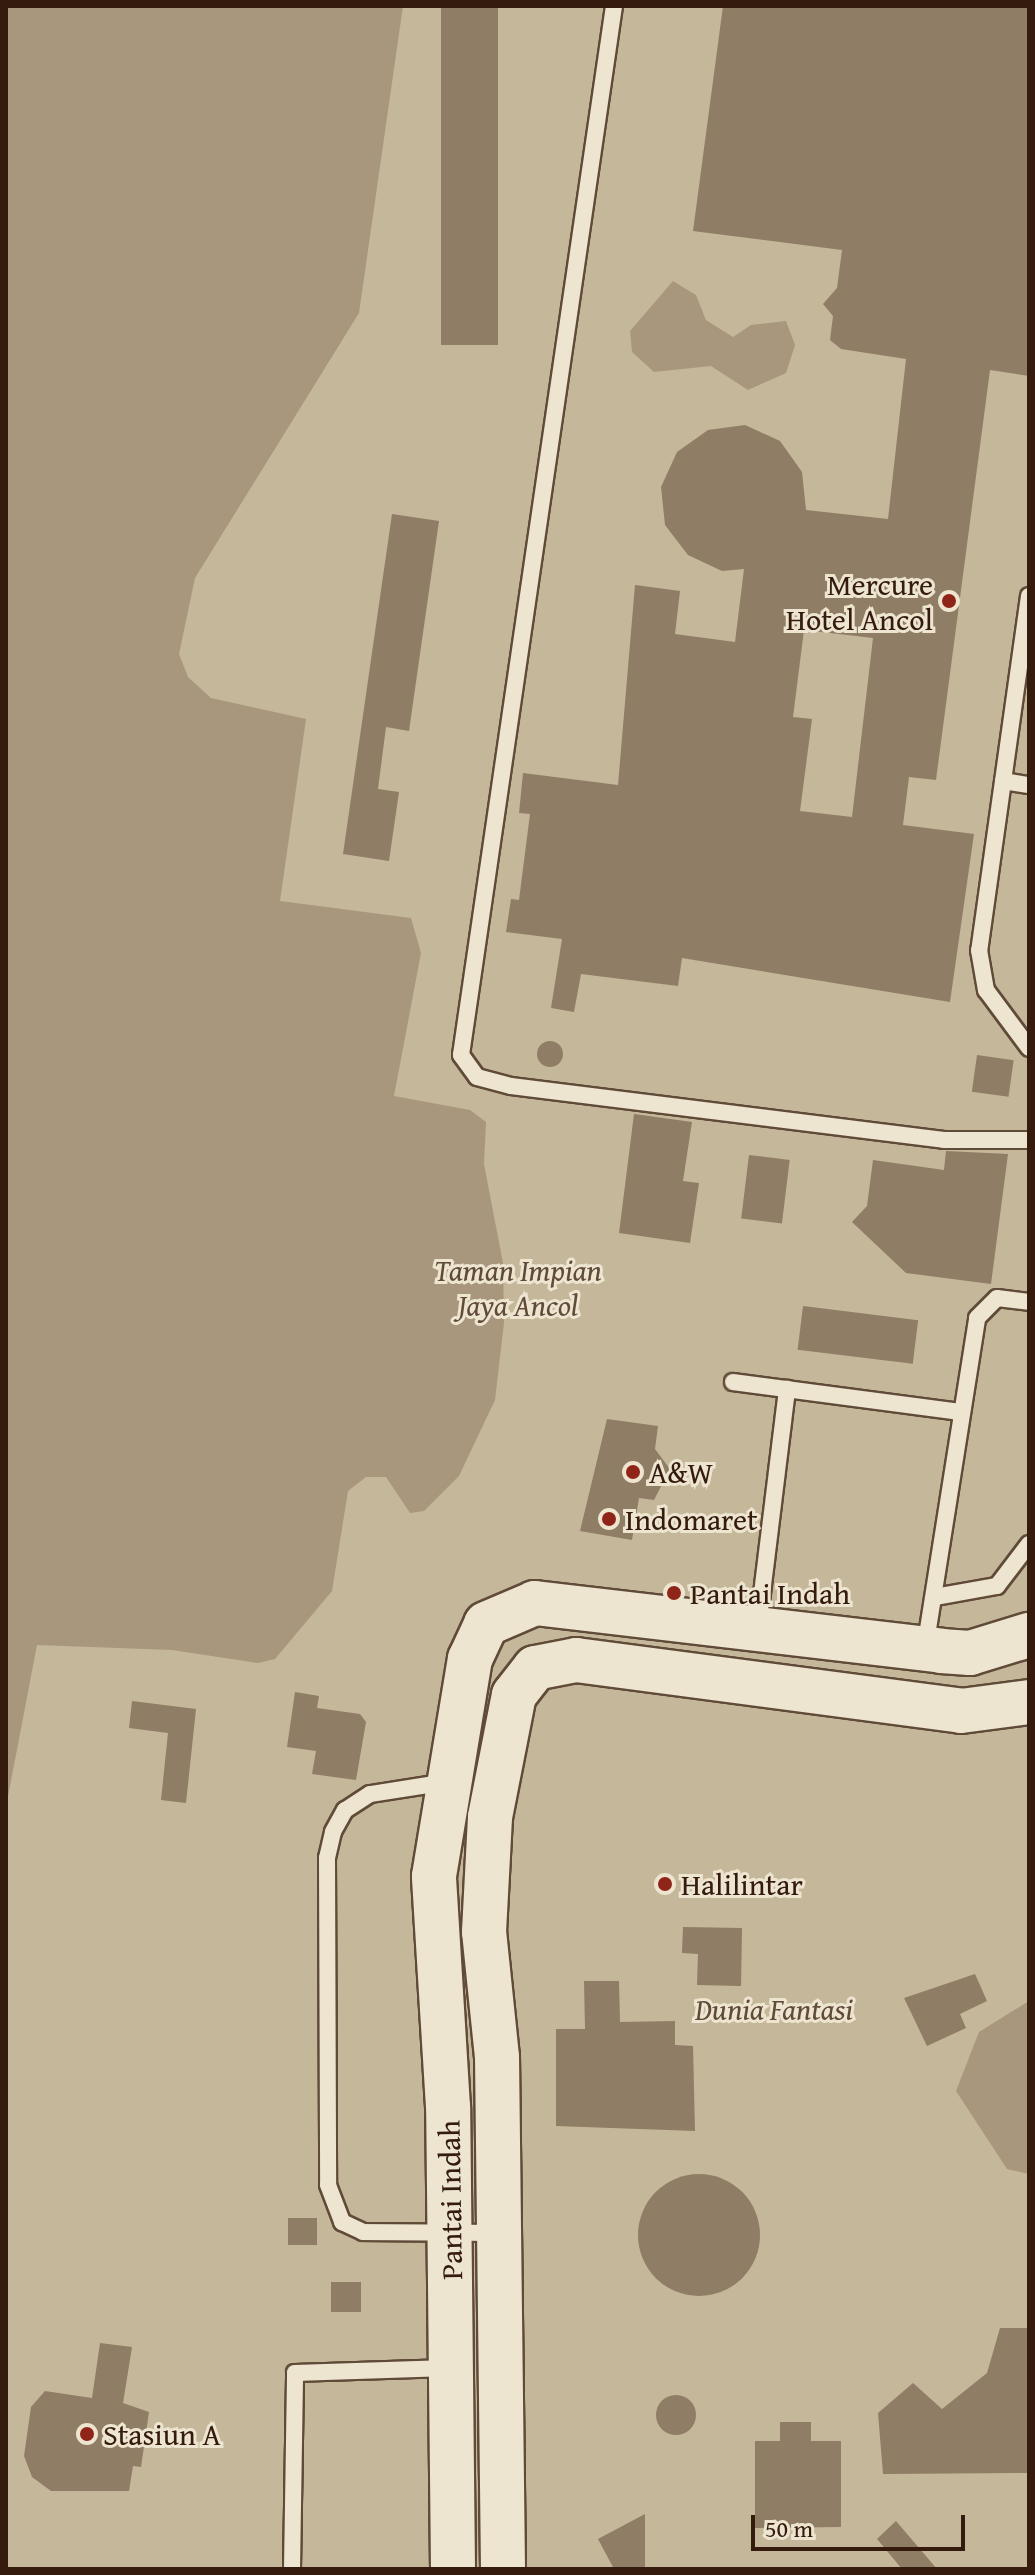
<!DOCTYPE html>
<style>
body{margin:0}
#map{position:relative;width:1035px;height:2575px;overflow:hidden;background:#e3d7b6;font-family:"Gentium Book Plus",serif}
div>[style]{position:absolute}
[style*='--x']{left:calc(var(--x)*1px);top:calc(var(--y)*1px);width:calc(var(--w)*1px);rotate:calc(var(--a)*1deg)}
.green>*{inset:0;background:#c5b799;transform-origin:0 0}
.water>*{inset:0;background:#a8977d}
.building>*{inset:0;background:#8f7d65;transform-origin:0 0}
.round{border-radius:50%}
.roads{filter:drop-shadow(2px 0 #604a38) drop-shadow(-2px 0 #604a38) drop-shadow(0 2px #604a38) drop-shadow(0 -2px #604a38)}
.lane>*{height:16px;margin:-8px;padding:0 8px;transform-origin:8px;border-radius:8px;background:#ede5d0}
.secondary>*{height:44px;margin:-22px;padding:0 22px;transform-origin:22px;border-radius:22px;background:#ede5d0}
.dots>*{width:22px;height:22px;translate:-50% -50%;box-sizing:border-box;border:4px solid #ede5d0;border-radius:50%}
span{translate:-50% -50%;white-space:nowrap;text-align:center;line-height:1.15;-webkit-text-stroke:6px #ede5d0;paint-order:stroke}
.poi-label{font-size:30px;color:#341b0e}
.right{translate:-100% -50%;text-align:right}
.left{translate:0 -50%;text-align:left}
.park-label{font-size:30px;color:#604a38;font-style:italic}
.street-label{font-size:30px;color:#341b0e}
.frame{position:absolute;inset:0;border:8px solid #341b0e;pointer-events:none}
.scale{position:absolute;left:751px;top:2515px;width:214px;height:36px;box-sizing:border-box;border:4px solid #341b0e;border-top:0;padding-left:10px;font-size:24px;line-height:28px;white-space:nowrap;color:#341b0e;-webkit-text-stroke:6px #ede5d0;paint-order:stroke}
</style>
<div id="map">
<div class="green">
<i style="left:6px;top:6px;width:1023px;height:2563px"></i>
</div>
<div class="water">
<i style="clip-path:polygon(6px 6px,403px 6px,359px 313px,195px 578px,179px 654px,188px 677px,211px 698px,306px 719px,280px 901px,411px 918px,421px 953px,394px 1096px,470px 1110px,486px 1122px,484px 1164px,503px 1263px,504px 1323px,495px 1400px,459px 1476px,424px 1511px,410px 1513px,386px 1477px,366px 1477px,348px 1491px,332px 1591px,275px 1659px,258px 1663px,172px 1650px,37px 1645px,6px 1807px)"></i>
<i style="clip-path:polygon(673px 281px,696px 295px,706px 320px,733px 337px,751px 325px,786px 321px,795px 345px,786px 373px,748px 390px,711px 366px,654px 372px,632px 352px,630px 331px)"></i>
<i style="clip-path:polygon(1029px 2001px,1029px 2174px,1007px 2169px,956px 2091px,979px 2032px)"></i>
</div>
<div class="building">
<i style="left:441px;top:6px;width:57px;height:339px"></i>
<i style="clip-path:polygon(evenodd,723px 6px,1029px 6px,1029px 376px,990px 370px,936px 780px,909px 777px,903px 825px,974px 834px,950px 1002px,682px 958px,678px 986px,581px 974px,574px 1012px,551px 1008px,562px 939px,506px 932px,511px 899px,519px 900px,530px 814px,519px 813px,523px 773px,618px 785px,635px 585px,680px 591px,675px 634px,735px 642px,744px 569px,722px 571px,688px 555px,665px 525px,661px 487px,677px 452px,708px 430px,745px 425px,780px 441px,802px 472px,806px 510px,888px 519px,906px 359px,841px 349px,830px 340px,833px 316px,823px 304px,837px 288px,842px 250px,693px 231px,723px 6px,804px 630px,873px 638px,852px 817px,800px 811px,812px 719px,793px 717px,804px 630px)"></i>
<i style="clip-path:polygon(392px 514px,439px 521px,409px 731px,386px 727px,378px 789px,399px 792px,389px 861px,343px 854px)"></i>
<i class="round" style="left:537px;top:1041px;width:26px;height:26px"></i>
<i style="left:977px;top:1055px;width:37px;height:37px;rotate:8deg"></i>
<i style="clip-path:polygon(634px 1114px,692px 1122px,683px 1181px,699px 1183px,690px 1243px,619px 1233px)"></i>
<i style="clip-path:polygon(946px 1151px,1008px 1154px,991px 1284px,906px 1273px,852px 1222px,867px 1206px,873px 1160px,944px 1170px)"></i>
<i style="left:749px;top:1155px;width:41px;height:64px;rotate:7deg"></i>
<i style="left:803px;top:1306px;width:116px;height:44px;rotate:7deg"></i>
<i style="clip-path:polygon(607px 1419px,658px 1426px,655px 1449px,670px 1469px,654px 1500px,639px 1498px,632px 1540px,580px 1531px)"></i>
<i style="clip-path:polygon(295px 1692px,319px 1696px,317px 1708px,360px 1714px,366px 1722px,356px 1780px,312px 1774px,316px 1751px,287px 1747px)"></i>
<i style="clip-path:polygon(132px 1701px,196px 1709px,186px 1803px,161px 1800px,168px 1733px,129px 1728px)"></i>
<i style="clip-path:polygon(683px 1927px,742px 1928px,741px 1986px,697px 1985px,698px 1954px,682px 1953px)"></i>
<i style="clip-path:polygon(975px 1974px,987px 2001px,960px 2014px,966px 2028px,927px 2046px,904px 1998px)"></i>
<i style="clip-path:polygon(584px 1981px,619px 1981px,620px 2022px,675px 2021px,675px 2045px,693px 2046px,695px 2131px,556px 2126px,556px 2029px,585px 2029px)"></i>
<i class="round" style="left:638px;top:2174px;width:122px;height:122px"></i>
<i style="left:288px;top:2218px;width:29px;height:27px"></i>
<i style="left:331px;top:2282px;width:30px;height:30px"></i>
<i style="clip-path:polygon(1000px 2328px,1029px 2328px,1029px 2473px,883px 2474px,878px 2413px,913px 2383px,942px 2409px,987px 2373px)"></i>
<i style="clip-path:polygon(100px 2343px,132px 2347px,123px 2403px,149px 2412px,141px 2467px,133px 2466px,129px 2491px,51px 2491px,32px 2477px,24px 2456px,31px 2407px,45px 2391px,92px 2398px)"></i>
<i class="round" style="left:656px;top:2395px;width:40px;height:40px"></i>
<i style="clip-path:polygon(780px 2422px,811px 2422px,811px 2441px,841px 2441px,841px 2527px,755px 2528px,755px 2441px,780px 2441px)"></i>
<i style="clip-path:polygon(645px 2514px,645px 2569px,614px 2569px,598px 2539px)"></i>
<i style="clip-path:polygon(896px 2521px,937px 2569px,902px 2569px,877px 2539px)"></i>
</div>
<div class="roads">
<div class="lane">
<i style="--x:614;--y:6;--w:1060;--a:98.3"></i>
<i style="--x:461;--y:1055;--w:27;--a:54"></i>
<i style="--x:477;--y:1077;--w:35;--a:15"></i>
<i style="--x:511;--y:1086;--w:436;--a:7.1"></i>
<i style="--x:944;--y:1140;--w:85;--a:0"></i>
<i style="--x:1029;--y:596;--w:358;--a:98"></i>
<i style="--x:979;--y:950;--w:41;--a:80.1"></i>
<i style="--x:986;--y:990;--w:72;--a:53.4"></i>
<i style="--x:1003;--y:781;--w:26;--a:9"></i>
<i style="--x:733;--y:1382;--w:231;--a:7.5"></i>
<i style="--x:935;--y:1597;--w:63;--a:-10.1"></i>
<i style="--x:997;--y:1586;--w:53;--a:-52.7"></i>
<i style="--x:758;--y:1626;--w:239;--a:-83"></i>
<i style="--x:925;--y:1648;--w:334;--a:-81"></i>
<i style="--x:977;--y:1318;--w:28;--a:-45"></i>
<i style="--x:997;--y:1298;--w:32;--a:7"></i>
<i style="--x:447;--y:1782;--w:78;--a:171.1"></i>
<i style="--x:370;--y:1794;--w:30;--a:147"></i>
<i style="--x:345;--y:1810;--w:25;--a:119"></i>
<i style="--x:333;--y:1832;--w:27;--a:103"></i>
<i style="--x:327;--y:1858;--w:327;--a:89.8"></i>
<i style="--x:328;--y:2185;--w:40;--a:69"></i>
<i style="--x:342;--y:2222;--w:23;--a:25"></i>
<i style="--x:363;--y:2232;--w:133;--a:0.4"></i>
<i style="--x:292;--y:2569;--w:196;--a:-89.1"></i>
<i style="--x:295;--y:2373;--w:153;--a:-1.9"></i>
</div>
<div class="secondary">
<i style="--x:453;--y:2569;--w:462;--a:-90.6"></i>
<i style="--x:448;--y:2107;--w:231;--a:-93.5"></i>
<i style="--x:434;--y:1876;--w:220;--a:-80.6"></i>
<i style="--x:470;--y:1659;--w:38;--a:-65"></i>
<i style="--x:486;--y:1624;--w:53;--a:-23.2"></i>
<i style="--x:535;--y:1603;--w:409;--a:6.7"></i>
<i style="--x:941;--y:1651;--w:29;--a:4"></i>
<i style="--x:970;--y:1653;--w:62;--a:-17"></i>
<i style="--x:503;--y:2569;--w:512;--a:-90.67"></i>
<i style="--x:497;--y:2057;--w:126;--a:-95.9"></i>
<i style="--x:484;--y:1932;--w:115;--a:-87"></i>
<i style="--x:490;--y:1817;--w:124;--a:-78.9"></i>
<i style="--x:514;--y:1695;--w:34;--a:-52"></i>
<i style="--x:535;--y:1668;--w:42;--a:-11"></i>
<i style="--x:576;--y:1660;--w:388;--a:7.5"></i>
<i style="--x:961;--y:1711;--w:69;--a:-7.5"></i>
</div>
</div>
<div class="dots">
<i style="left:949px;top:601px;background:#8f2418"></i>
<i style="left:633px;top:1472px;background:#8f2418"></i>
<i style="left:609px;top:1519px;background:#8f2418"></i>
<i style="left:674px;top:1593px;background:#8f2418"></i>
<i style="left:665px;top:1884px;background:#8f2418"></i>
<i style="left:87px;top:2434px;background:#8f2418"></i>
</div>
<div class="poi-label">
<span class="right" style="left:933px;top:601px">Mercure<br>Hotel Ancol</span>
<span class="left" style="left:649px;top:1472px">A&amp;W</span>
<span class="left" style="left:625px;top:1519px">Indomaret</span>
<span class="left" style="left:690px;top:1593px">Pantai Indah</span>
<span class="left" style="left:681px;top:1884px">Halilintar</span>
<span class="left" style="left:103px;top:2434px">Stasiun A</span>
</div>
<div class="park-label">
<span style="left:518px;top:1287px">Taman Impian<br>Jaya Ancol</span>
<span style="left:774px;top:2009px">Dunia Fantasi</span>
</div>
<div class="street-label">
<span style="left:450px;top:2200px;rotate:-91deg">Pantai Indah</span>
</div>
<div class="frame"></div>
<div class="scale">50 m</div>
</div>
